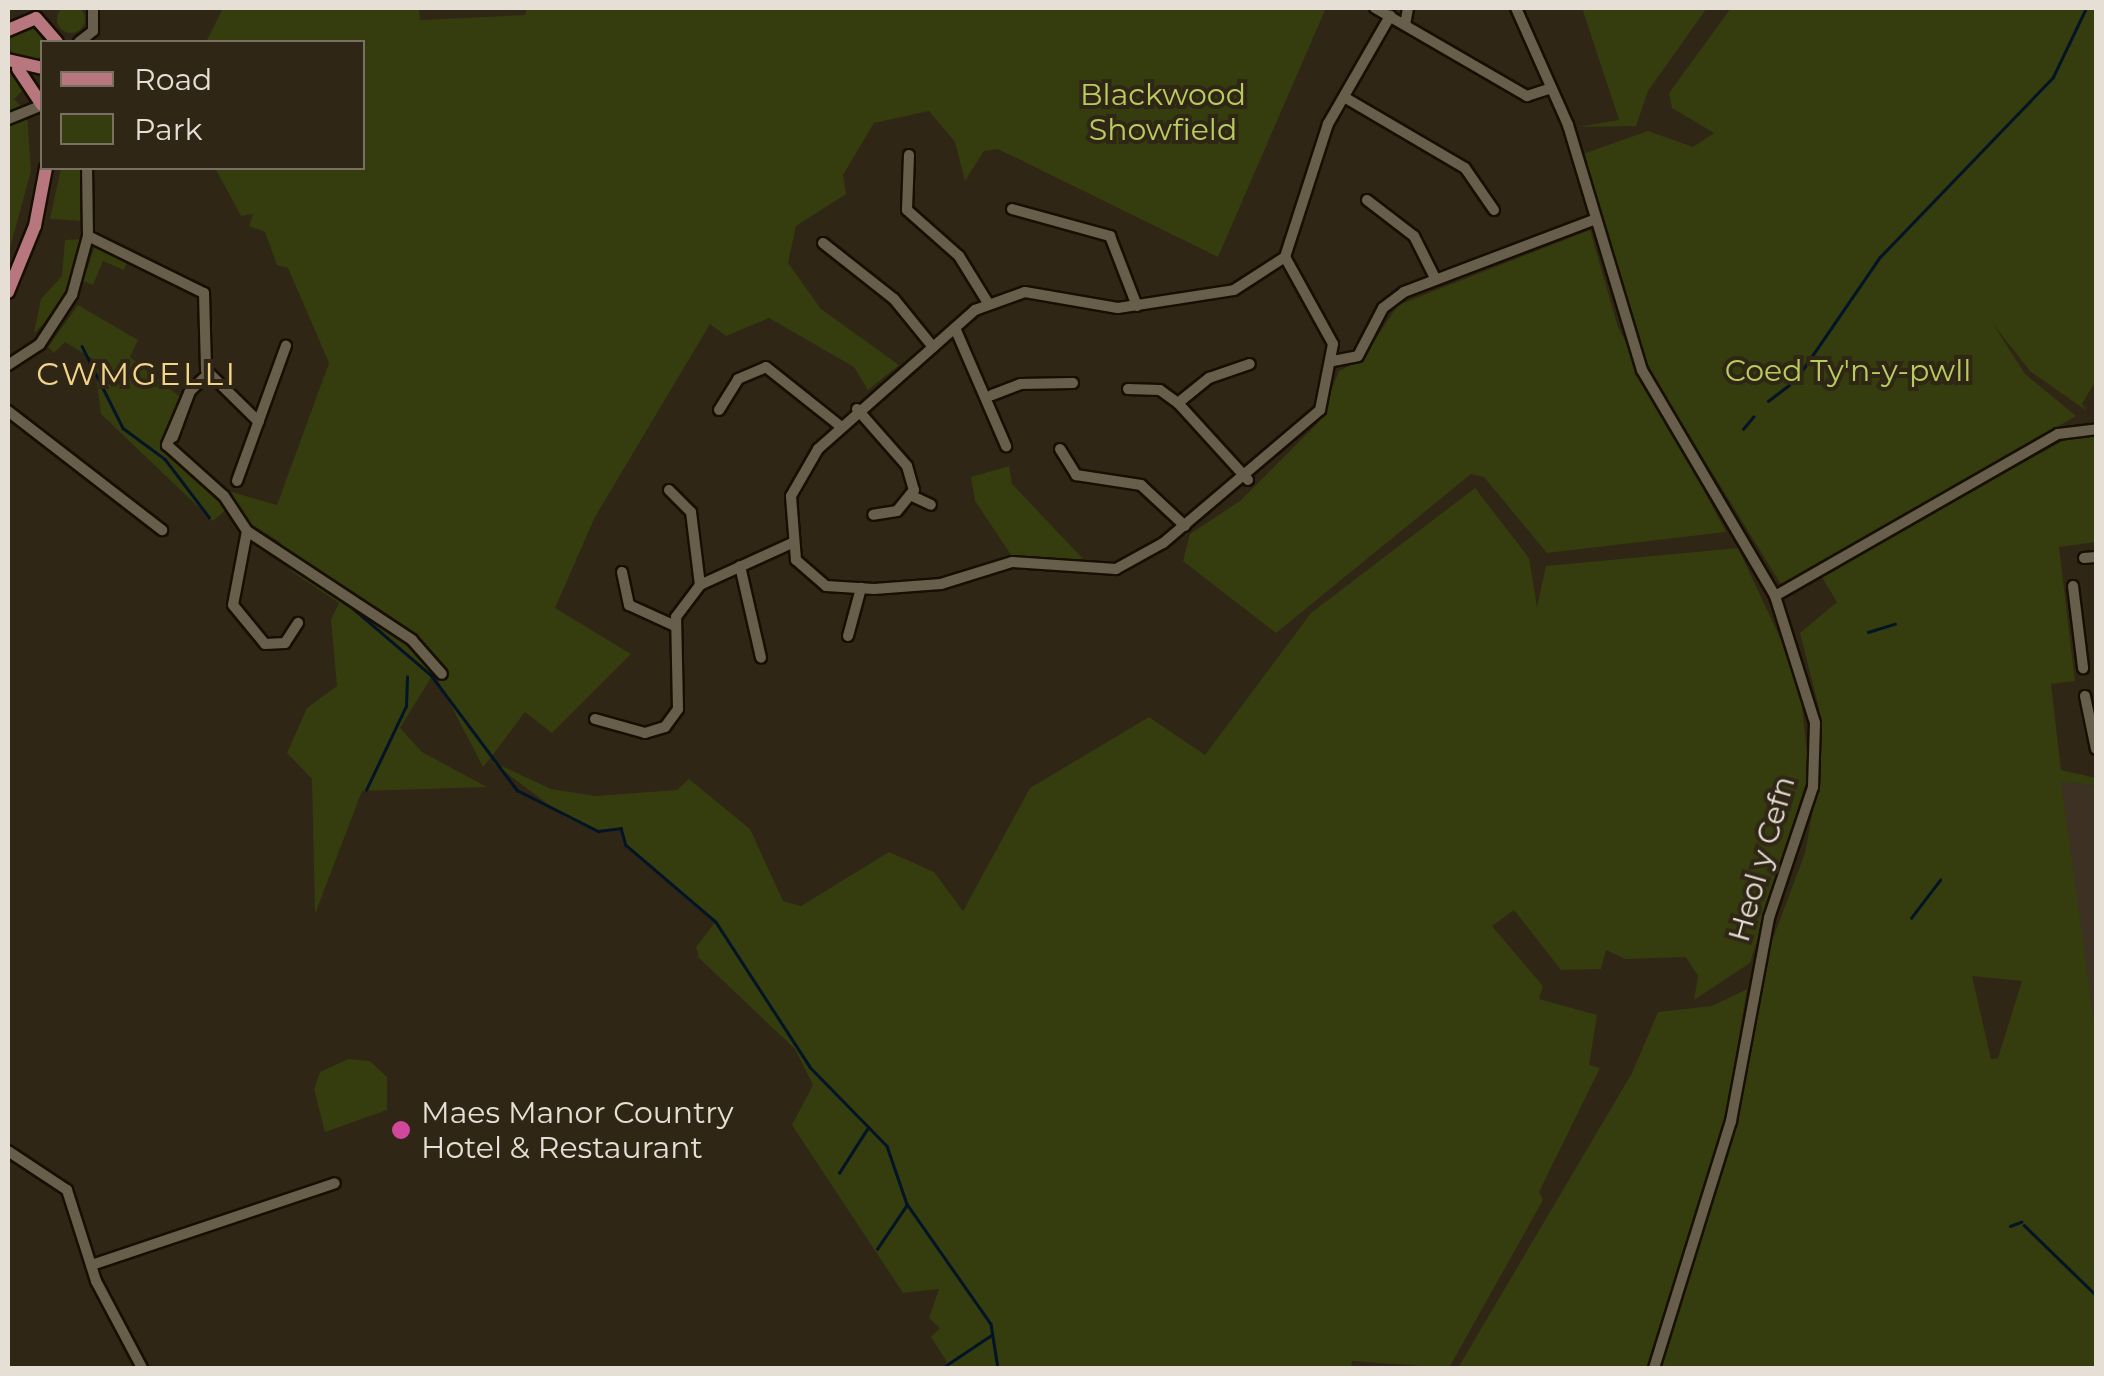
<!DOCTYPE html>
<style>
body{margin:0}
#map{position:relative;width:2104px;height:1376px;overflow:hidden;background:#2f2616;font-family:Montserrat,sans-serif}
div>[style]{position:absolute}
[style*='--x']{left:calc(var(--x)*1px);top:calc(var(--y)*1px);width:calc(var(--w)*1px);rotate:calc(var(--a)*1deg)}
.industrial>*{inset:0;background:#3c3122}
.green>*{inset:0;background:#353c0d}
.round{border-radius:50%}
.stream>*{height:2.5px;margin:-1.25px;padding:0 1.25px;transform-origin:1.25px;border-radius:1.25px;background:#021425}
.roads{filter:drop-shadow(2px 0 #170f02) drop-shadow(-2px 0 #170f02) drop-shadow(0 2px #170f02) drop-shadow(0 -2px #170f02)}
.minor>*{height:10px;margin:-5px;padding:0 5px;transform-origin:5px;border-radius:5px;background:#685e4c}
.major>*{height:12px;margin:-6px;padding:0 6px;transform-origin:6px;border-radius:6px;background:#b8777e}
.dots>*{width:28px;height:28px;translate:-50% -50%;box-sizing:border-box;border:5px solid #2f2616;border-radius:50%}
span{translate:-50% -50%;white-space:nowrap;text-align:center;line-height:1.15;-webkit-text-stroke:8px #2f2616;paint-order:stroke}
.park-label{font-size:30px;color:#b8cc5e}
.street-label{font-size:30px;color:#e5dfd5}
.poi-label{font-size:30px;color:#e5dfd5}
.left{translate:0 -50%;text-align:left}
.neighbourhood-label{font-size:32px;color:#f3d58a;letter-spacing:2.5px}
.frame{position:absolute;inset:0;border:10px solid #e5dfd5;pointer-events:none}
.legend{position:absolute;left:40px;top:40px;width:325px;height:130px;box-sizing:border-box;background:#2f2616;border:2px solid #787062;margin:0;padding:12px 18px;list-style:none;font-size:30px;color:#e5dfd5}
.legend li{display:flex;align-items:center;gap:20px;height:50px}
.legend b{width:50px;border:2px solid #787062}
</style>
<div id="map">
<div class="industrial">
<i style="clip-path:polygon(2060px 781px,2096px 785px,2096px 1035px,2074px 884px)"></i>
</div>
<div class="green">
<i class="round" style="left:57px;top:5px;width:28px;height:28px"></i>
<i style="clip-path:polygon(223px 8px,419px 8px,420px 20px,525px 15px,527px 8px,1326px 8px,1218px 257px,998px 149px,984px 151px,965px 181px,955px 142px,929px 111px,874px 123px,843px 175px,846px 194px,796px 226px,788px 263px,821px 309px,899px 365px,868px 390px,854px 367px,769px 318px,726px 336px,710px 324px,595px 517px,555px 608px,631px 654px,552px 733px,525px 712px,489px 760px,551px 789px,595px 796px,677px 790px,689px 779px,750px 829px,783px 901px,801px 906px,889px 852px,934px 872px,963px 911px,1030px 788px,1149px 717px,1205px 755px,1311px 613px,1475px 488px,1529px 558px,1537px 607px,1546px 566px,1738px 548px,1799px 678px,1809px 773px,1750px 963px,1694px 1000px,1698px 976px,1686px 957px,1625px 959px,1606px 950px,1601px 969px,1561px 970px,1514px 910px,1492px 926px,1543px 986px,1539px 999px,1597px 1015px,1589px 1065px,1600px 1068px,1539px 1192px,1543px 1200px,1449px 1368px,1352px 1361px,1351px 1368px,942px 1368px,947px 1362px,931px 1337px,940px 1328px,929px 1318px,939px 1289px,903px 1293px,792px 1125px,813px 1085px,795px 1049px,699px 958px,696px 947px,716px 921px,626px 845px,621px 828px,598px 831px,565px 817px,489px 760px,483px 767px,434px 673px,400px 728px,422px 752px,487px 787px,362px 791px,315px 914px,312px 779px,287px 753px,307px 708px,337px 686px,331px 620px,339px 603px,291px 571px,280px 542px,249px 523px,228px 491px,277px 505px,329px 363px,288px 268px,277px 265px,265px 232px,249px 226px,253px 214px,241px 216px,215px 168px,362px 168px,362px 42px,206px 42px)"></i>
<i style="clip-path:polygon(1582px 8px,1707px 8px,1648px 91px,1636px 126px,1578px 127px,1619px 120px)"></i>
<i style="clip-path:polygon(1731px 8px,2096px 8px,2096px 380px,2082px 404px,2087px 411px,2030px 371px,1993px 324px,2025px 374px,2076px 416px,1782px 586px,1649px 370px,1583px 154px,1648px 131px,1693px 147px,1714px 133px,1672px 108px,1669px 93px)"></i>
<i class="round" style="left:10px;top:26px;width:36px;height:36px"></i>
<i style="clip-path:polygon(8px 68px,24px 89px,14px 99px,27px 113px,31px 171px,8px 255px)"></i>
<i style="clip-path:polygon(61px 168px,83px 168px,84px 221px,50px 219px)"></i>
<i style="clip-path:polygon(1590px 230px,1618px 327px,1726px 532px,1547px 553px,1484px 477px,1471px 474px,1276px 633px,1183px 561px,1190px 534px,1240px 501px,1318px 423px,1339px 371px,1361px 360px,1398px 305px)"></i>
<i style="clip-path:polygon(80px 239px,62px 305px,34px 333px,41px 299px,62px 276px,65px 240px)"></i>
<i style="clip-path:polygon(95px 246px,128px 259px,124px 270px,103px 261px,93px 285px,83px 281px)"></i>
<i style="clip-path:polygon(78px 305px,138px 340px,130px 357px,180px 397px,164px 447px,228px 508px,213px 521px,101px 414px,94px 360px,65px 342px,54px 353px,48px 347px)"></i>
<i style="clip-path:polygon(evenodd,2081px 431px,2096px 435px,2096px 542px,2059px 547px,2075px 681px,2051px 684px,2061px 770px,2096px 778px,2096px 785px,2061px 782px,2096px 1035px,2096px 1368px,1660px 1368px,1734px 1136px,1764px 962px,1805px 853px,1821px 764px,1819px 708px,1800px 633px,1837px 602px,1820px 574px,2081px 431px,1972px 976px,2022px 981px,1998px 1058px,1991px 1059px,1972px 976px)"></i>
<i style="clip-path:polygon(1009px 466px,1012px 484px,1087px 563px,1011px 555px,975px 501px,971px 477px)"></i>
<i style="clip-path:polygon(1747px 989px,1723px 1131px,1647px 1368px,1458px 1368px,1632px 1073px,1658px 1012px,1712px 1006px)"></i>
<i style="clip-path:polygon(348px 1059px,370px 1061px,387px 1077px,387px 1110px,325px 1132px,314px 1089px,320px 1072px)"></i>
</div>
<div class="stream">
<i style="--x:82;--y:346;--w:92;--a:63.4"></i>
<i style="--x:123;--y:428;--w:52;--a:36.4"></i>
<i style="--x:165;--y:459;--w:73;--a:52.8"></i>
<i style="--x:1799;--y:375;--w:142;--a:-55.6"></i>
<i style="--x:1879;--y:258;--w:251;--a:-46.1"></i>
<i style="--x:2053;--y:77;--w:76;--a:-64.4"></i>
<i style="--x:1768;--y:401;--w:26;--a:-37"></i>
<i style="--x:1743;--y:429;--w:16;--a:-50"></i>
<i style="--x:349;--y:605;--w:108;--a:40.5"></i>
<i style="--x:431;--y:675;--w:144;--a:53.2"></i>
<i style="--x:517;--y:790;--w:91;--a:26.8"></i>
<i style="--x:598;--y:831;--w:23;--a:-7"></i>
<i style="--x:621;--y:828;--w:18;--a:74"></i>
<i style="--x:626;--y:845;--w:118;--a:40.5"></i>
<i style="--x:716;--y:922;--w:173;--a:57"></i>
<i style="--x:810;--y:1067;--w:110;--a:45.7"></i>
<i style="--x:887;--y:1146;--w:61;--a:71"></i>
<i style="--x:907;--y:1204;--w:146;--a:55"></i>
<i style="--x:991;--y:1324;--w:45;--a:81"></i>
<i style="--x:1868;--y:632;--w:28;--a:-17"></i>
<i style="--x:366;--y:790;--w:93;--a:-64.5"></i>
<i style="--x:406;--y:706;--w:29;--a:-88"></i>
<i style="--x:1911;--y:918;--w:48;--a:-52.7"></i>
<i style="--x:839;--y:1173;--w:52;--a:-57.5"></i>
<i style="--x:2024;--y:1225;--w:99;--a:44.2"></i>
<i style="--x:2010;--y:1226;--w:12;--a:-20"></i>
<i style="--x:877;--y:1249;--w:52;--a:-56"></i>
<i style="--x:942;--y:1368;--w:58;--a:-33.7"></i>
</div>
<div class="roads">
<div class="minor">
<i style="--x:1375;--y:8;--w:176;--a:30.1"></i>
<i style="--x:1527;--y:96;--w:25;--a:-18"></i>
<i style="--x:1516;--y:8;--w:128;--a:66"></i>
<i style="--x:1568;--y:125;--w:256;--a:73.2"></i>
<i style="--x:1642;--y:370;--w:262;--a:59.5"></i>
<i style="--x:1775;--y:596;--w:133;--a:72.5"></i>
<i style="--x:1815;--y:723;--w:64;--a:91.8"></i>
<i style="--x:1813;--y:787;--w:138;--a:108.6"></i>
<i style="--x:1769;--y:918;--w:207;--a:100.6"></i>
<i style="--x:1731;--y:1121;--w:259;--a:107.3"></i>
<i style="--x:1405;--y:25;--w:17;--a:-80"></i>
<i style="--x:79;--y:42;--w:18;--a:-38"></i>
<i style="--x:93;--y:31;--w:23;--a:-90"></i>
<i style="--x:1344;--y:97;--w:140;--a:30.4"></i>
<i style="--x:1465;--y:168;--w:51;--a:55.4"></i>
<i style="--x:8;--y:119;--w:37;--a:-22"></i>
<i style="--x:909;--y:155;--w:55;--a:92.1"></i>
<i style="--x:907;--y:210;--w:69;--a:41.5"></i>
<i style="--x:959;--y:256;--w:55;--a:58.3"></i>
<i style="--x:1367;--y:200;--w:59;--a:37.5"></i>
<i style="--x:1414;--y:236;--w:47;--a:63.4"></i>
<i style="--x:1012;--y:209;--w:102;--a:15.4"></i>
<i style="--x:1110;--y:236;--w:75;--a:68.9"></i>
<i style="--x:88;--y:236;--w:129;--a:26.2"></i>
<i style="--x:204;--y:293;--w:77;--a:88.5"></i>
<i style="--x:206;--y:370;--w:74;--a:44.5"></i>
<i style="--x:823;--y:243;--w:90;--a:38.3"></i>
<i style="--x:894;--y:299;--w:62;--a:50.9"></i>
<i style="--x:1285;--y:257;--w:99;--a:61.1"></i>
<i style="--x:1333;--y:344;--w:67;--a:101.1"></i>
<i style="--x:1320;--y:410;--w:206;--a:139.7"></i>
<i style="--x:1163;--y:543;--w:54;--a:151"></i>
<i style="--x:1116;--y:569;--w:104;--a:-176.1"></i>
<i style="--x:1012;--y:562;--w:74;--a:162.8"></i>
<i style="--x:941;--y:584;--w:67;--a:175.7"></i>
<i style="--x:874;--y:589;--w:48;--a:-176.4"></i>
<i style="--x:826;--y:586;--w:40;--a:-139"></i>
<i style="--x:796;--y:560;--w:64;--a:-94.5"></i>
<i style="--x:791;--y:496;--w:54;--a:-60.1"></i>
<i style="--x:818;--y:449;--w:210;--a:-41.5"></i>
<i style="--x:975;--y:310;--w:53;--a:-19.8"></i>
<i style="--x:1025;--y:292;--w:94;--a:9.8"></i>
<i style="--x:1118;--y:308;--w:117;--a:-8.8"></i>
<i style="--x:1234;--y:290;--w:61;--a:-32.9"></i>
<i style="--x:1285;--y:257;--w:140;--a:-72.1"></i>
<i style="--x:1328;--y:124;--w:125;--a:-60.1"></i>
<i style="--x:955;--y:328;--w:129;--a:66.6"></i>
<i style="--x:1333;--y:361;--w:25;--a:-11"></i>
<i style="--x:1358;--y:356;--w:54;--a:-62.5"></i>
<i style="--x:1383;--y:308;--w:26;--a:-37"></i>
<i style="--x:1404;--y:292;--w:205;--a:-20.8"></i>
<i style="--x:8;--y:365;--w:38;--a:-33"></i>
<i style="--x:40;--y:344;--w:59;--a:-56.9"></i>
<i style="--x:72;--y:295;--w:61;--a:-74.8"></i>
<i style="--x:88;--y:236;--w:68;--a:-90.8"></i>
<i style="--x:1128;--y:389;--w:32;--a:2"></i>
<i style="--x:1160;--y:390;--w:22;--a:36"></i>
<i style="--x:1178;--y:403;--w:104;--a:47.7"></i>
<i style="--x:190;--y:391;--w:59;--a:113.1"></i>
<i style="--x:167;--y:445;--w:76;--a:41.8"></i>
<i style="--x:224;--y:496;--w:42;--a:56.7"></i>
<i style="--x:247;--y:531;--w:75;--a:100.7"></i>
<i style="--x:233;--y:605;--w:50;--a:50.6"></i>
<i style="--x:265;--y:644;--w:20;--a:-3"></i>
<i style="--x:285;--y:643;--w:24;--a:-57"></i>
<i style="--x:992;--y:395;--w:30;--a:-21"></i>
<i style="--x:1020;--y:384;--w:53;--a:-1.1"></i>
<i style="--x:1178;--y:403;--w:40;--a:-39"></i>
<i style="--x:1209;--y:378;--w:43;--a:-18.9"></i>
<i style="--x:857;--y:409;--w:76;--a:48.7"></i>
<i style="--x:907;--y:466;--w:25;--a:74"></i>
<i style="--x:914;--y:490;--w:27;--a:129"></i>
<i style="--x:897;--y:511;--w:24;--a:171"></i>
<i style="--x:719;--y:410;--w:36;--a:-58"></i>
<i style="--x:738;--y:379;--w:30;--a:-23"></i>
<i style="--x:766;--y:367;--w:93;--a:38.5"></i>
<i style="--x:8;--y:411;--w:195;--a:37.7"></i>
<i style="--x:173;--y:437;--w:49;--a:-69.7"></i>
<i style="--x:190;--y:391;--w:25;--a:-43"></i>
<i style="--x:1060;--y:449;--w:31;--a:58"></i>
<i style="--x:1076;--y:475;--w:66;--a:8.7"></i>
<i style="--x:1141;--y:485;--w:60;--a:43"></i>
<i style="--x:237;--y:481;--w:144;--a:-70.1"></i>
<i style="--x:669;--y:490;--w:31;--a:45"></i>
<i style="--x:691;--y:512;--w:74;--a:83"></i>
<i style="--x:910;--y:495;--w:23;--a:25"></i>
<i style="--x:247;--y:531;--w:198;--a:33.4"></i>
<i style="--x:412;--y:640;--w:45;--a:48.6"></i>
<i style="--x:2084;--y:558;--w:12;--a:-5"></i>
<i style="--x:740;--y:566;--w:94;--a:77.1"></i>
<i style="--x:622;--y:572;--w:34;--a:78"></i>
<i style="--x:629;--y:605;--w:51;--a:24.5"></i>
<i style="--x:2073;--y:586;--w:83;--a:83"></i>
<i style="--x:1775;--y:596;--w:326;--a:-29.8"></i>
<i style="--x:2058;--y:434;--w:38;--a:-7"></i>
<i style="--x:848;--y:636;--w:50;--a:-74.8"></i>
<i style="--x:2085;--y:696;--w:54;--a:78.3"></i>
<i style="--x:595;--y:719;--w:52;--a:15.6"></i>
<i style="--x:645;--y:733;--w:21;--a:-17"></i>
<i style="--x:665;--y:727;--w:22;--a:-54"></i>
<i style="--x:678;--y:709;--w:92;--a:-91.2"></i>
<i style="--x:676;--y:617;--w:40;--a:-53"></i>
<i style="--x:700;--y:585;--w:101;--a:-24.5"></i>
<i style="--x:8;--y:1151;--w:71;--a:33.5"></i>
<i style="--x:67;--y:1190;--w:96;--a:72.3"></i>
<i style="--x:96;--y:1281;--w:98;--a:62.1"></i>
<i style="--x:92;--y:1265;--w:256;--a:-18.6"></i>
</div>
<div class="major">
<i style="--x:8;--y:30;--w:30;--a:-23"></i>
<i style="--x:36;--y:18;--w:32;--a:49"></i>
<i style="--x:8;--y:60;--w:35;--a:13"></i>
<i style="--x:18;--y:69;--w:43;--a:56.3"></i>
<i style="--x:8;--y:292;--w:71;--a:-67.8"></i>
<i style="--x:35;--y:226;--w:59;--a:-79.3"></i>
</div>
</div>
<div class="dots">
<i style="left:401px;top:1130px;background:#d1479c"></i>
</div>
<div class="park-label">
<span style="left:1163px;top:112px">Blackwood<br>Showfield</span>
<span style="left:1848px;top:371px">Coed Ty'n-y-pwll</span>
</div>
<div class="street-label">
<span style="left:1762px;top:859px;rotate:-74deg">Heol y Cefn</span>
</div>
<div class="poi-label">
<span class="left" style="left:421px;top:1130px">Maes Manor Country<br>Hotel &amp; Restaurant</span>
</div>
<div class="neighbourhood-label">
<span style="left:137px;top:374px">CWMGELLI</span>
</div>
<div class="frame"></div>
<ul class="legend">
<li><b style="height:12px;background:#b8777e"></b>Road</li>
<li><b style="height:28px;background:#353c0d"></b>Park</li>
</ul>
</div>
